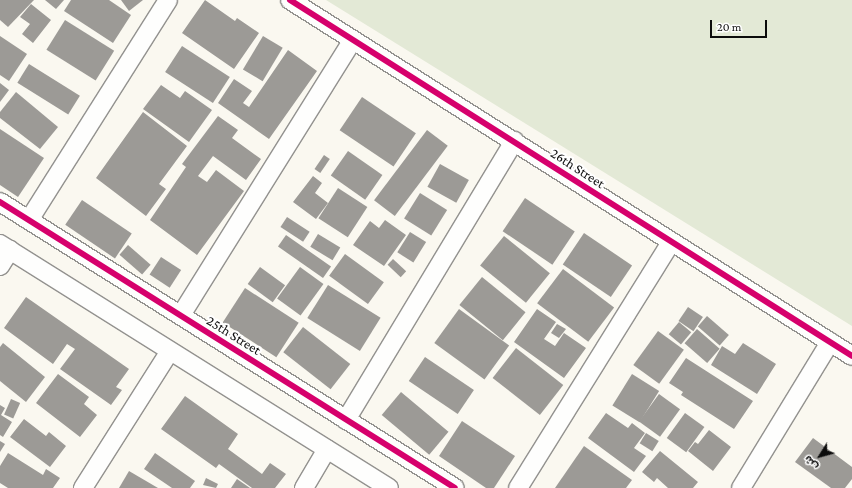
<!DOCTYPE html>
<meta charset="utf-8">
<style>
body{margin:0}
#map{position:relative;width:852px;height:488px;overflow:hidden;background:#faf8f0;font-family:"Crimson Pro","Noto Sans Arabic",serif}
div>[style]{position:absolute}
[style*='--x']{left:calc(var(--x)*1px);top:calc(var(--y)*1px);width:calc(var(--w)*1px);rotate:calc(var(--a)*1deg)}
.cemetery>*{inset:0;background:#e3e9d6}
.building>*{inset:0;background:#9c9a96;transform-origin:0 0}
.roads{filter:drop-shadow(1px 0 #93928f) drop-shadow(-1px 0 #93928f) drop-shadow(0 1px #93928f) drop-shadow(0 -1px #93928f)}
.minor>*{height:18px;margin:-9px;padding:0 9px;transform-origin:9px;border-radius:9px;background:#fefefd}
.cycleway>*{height:6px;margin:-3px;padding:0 3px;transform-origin:3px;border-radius:3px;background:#d6006c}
span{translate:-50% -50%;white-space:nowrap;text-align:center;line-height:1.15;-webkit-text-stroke:4px #fff;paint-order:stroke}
.street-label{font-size:14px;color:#0c0c0c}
.north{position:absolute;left:800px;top:436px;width:40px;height:40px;-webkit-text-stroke:3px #fff;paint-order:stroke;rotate:233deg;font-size:11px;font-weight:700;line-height:16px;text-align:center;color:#0c0c0c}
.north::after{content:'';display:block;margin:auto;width:14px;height:18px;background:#0c0c0c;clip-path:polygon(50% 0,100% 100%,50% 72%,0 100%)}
.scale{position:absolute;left:710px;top:20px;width:57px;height:18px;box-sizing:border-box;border:2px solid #0c0c0c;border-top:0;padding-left:5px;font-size:12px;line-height:14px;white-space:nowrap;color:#0c0c0c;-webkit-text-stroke:3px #fff;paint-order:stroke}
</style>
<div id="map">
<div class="cemetery">
<i style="clip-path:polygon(326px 0,852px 0,852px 326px)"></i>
</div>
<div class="building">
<i style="clip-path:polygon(0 0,34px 0,8px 27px,0 20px)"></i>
<i style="clip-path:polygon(45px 0,64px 0,56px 9px)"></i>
<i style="clip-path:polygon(71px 0,109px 0,131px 15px,113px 43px,64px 11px)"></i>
<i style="clip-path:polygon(121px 0,143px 0,129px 11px)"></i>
<i style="clip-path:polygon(205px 0,235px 21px,237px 18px,259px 33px,234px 69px,182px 33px)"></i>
<i style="clip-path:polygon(31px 4px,51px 20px,33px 43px,22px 34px,30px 24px,20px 17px)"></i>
<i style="left:65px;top:20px;width:58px;height:35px;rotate:32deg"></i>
<i style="clip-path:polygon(0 36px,27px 54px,9px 81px,0 75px)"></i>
<i style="left:263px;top:36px;width:23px;height:39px;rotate:31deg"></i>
<i style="left:182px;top:46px;width:57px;height:31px;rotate:33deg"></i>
<i style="clip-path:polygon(288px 50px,317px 71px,269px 139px,218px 103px,234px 79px,252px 91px,243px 103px,249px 107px)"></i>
<i style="left:29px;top:64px;width:60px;height:22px;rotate:32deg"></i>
<i style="clip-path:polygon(0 83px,9px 90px,0 102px)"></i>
<i style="clip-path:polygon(161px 85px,180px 98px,185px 91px,212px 110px,189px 142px,143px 109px)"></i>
<i style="clip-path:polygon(16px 92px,58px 127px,40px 149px,0 118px,0 112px)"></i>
<i style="left:362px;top:97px;width:65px;height:40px;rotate:34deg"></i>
<i style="clip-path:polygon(143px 112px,187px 146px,159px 184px,166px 189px,146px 216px,96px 178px)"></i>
<i style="clip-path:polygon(218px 116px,238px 130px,232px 138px,261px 159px,246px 180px,213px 156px,198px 176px,207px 182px,216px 170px,244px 191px,197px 255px,150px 220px,186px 167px,182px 164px)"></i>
<i style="clip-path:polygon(0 129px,44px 158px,18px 197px,0 185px)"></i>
<i style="left:427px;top:130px;width:26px;height:88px;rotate:37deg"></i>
<i style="left:348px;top:151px;width:42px;height:30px;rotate:35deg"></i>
<i style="left:324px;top:155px;width:7px;height:17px;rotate:34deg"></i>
<i style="left:440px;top:164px;width:33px;height:26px;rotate:29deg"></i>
<i style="clip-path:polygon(313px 176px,322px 183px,315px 193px,328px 203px,316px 219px,293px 202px)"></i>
<i style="left:338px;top:188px;width:35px;height:36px;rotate:33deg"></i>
<i style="left:420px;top:193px;width:32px;height:30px;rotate:32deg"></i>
<i style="left:525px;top:198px;width:60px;height:40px;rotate:34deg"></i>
<i style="left:82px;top:200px;width:60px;height:30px;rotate:34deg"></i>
<i style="left:287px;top:217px;width:27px;height:12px;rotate:33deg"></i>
<i style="clip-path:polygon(385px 220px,406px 235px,384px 266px,353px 245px,370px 221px,379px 228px)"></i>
<i style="left:410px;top:232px;width:19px;height:24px;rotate:32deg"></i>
<i style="left:584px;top:233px;width:58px;height:38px;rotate:34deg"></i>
<i style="left:318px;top:234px;width:26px;height:15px;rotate:31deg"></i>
<i style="left:286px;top:235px;width:55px;height:14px;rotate:35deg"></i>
<i style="left:504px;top:236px;width:59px;height:38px;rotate:39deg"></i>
<i style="left:128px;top:245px;width:30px;height:13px;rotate:41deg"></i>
<i style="left:345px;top:254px;width:48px;height:27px;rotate:36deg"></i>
<i style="left:161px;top:257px;width:24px;height:21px;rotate:33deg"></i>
<i style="left:393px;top:259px;width:18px;height:8px;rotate:43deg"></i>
<i style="left:260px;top:267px;width:31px;height:21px;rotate:36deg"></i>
<i style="left:300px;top:267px;width:29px;height:39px;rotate:36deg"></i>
<i style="left:563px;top:269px;width:64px;height:43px;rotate:37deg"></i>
<i style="left:482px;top:277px;width:56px;height:36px;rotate:39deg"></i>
<i style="left:328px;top:285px;width:62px;height:39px;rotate:32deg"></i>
<i style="left:245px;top:288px;width:64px;height:41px;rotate:33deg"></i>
<i style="clip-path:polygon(26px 297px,129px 369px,116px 387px,122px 390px,111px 405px,60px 369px,75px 349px,67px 344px,53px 364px,4px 328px)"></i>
<i style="left:688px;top:307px;width:18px;height:17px;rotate:34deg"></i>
<i style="left:459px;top:309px;width:62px;height:42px;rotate:36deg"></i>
<i style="clip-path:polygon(537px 309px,556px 322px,544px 339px,555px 346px,564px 333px,586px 348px,564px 378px,514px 342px)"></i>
<i style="left:707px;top:316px;width:29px;height:14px;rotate:41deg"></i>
<i style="left:679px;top:322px;width:16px;height:16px;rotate:40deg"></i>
<i style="clip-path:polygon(557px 324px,566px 329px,559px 338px,551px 333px)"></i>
<i style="left:303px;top:327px;width:60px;height:32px;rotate:38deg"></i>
<i style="left:697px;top:329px;width:30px;height:19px;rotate:41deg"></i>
<i style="left:658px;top:331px;width:32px;height:42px;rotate:36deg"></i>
<i style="clip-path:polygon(3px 343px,45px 377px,26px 402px,0 381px,0 347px)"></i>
<i style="clip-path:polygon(743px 343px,776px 364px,757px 394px,711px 365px,722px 346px,735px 354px)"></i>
<i style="left:516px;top:348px;width:60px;height:38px;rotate:38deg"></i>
<i style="left:425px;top:357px;width:59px;height:29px;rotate:34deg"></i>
<i style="clip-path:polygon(686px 358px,753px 401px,734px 429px,681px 395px,683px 392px,669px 383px)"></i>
<i style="clip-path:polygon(58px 374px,89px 397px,84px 404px,97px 415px,80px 437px,36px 403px)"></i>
<i style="left:632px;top:374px;width:32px;height:37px;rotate:32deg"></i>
<i style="left:401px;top:392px;width:62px;height:30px;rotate:40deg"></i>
<i style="left:659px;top:394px;width:26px;height:34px;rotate:36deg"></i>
<i style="clip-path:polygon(185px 396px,238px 434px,228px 449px,262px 474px,270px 463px,286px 474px,275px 488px,252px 488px,219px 464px,216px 468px,161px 429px)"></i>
<i style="left:11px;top:399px;width:10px;height:17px;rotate:24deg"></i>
<i style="clip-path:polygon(0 405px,5px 408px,1px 415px,12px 422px,3px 437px,0 435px)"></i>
<i style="clip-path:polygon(606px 413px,628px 428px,632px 423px,645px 433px,634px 448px,646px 456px,634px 472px,588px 438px)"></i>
<i style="left:685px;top:413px;width:24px;height:31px;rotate:36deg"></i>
<i style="clip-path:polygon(24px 419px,46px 436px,49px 432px,66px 446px,50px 467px,10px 437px)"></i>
<i style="clip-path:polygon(462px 421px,515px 456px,494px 488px,486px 488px,439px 456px)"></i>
<i style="clip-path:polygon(709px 430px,731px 447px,713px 471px,688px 451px,695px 442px,698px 444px)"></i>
<i style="left:646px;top:433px;width:15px;height:12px;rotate:32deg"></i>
<i style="clip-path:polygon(813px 438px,852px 467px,852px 479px,845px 488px,831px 488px,795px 462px)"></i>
<i style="clip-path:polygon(0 441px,5px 444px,0 452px)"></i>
<i style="clip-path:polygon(584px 446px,632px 480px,626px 488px,555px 488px)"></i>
<i style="clip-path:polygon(660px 451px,698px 482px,693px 488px,668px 488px,657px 478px,654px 482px,642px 472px)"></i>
<i style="clip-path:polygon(8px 453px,43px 475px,46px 469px,60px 478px,53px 488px,8px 488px,0 483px,0 466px)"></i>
<i style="clip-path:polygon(155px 453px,195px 481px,190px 488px,172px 488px,144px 469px)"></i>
<i style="clip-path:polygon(129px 471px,158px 488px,119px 488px)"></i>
<i style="clip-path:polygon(206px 478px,218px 484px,216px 488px,203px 485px)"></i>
<i style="clip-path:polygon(237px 479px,250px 488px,231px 488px)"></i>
</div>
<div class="roads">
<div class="minor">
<i style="--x:290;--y:0;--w:665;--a:32.35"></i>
<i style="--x:0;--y:202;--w:537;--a:32.15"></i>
<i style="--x:29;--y:220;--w:260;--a:-57.7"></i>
<i style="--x:0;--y:244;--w:459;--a:32.1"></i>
<i style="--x:0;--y:266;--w:19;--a:-58"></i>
<i style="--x:181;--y:315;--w:324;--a:-58"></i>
<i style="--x:346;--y:420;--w:326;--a:-58.9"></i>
<i style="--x:83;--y:488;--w:162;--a:-57.6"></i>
<i style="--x:304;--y:488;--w:45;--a:-59.5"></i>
<i style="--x:518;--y:488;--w:290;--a:-58.1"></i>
<i style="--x:741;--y:488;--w:171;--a:-58.6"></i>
</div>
</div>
<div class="cycleway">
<i style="--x:290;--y:0;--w:665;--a:32.35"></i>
<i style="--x:0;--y:202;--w:537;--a:32.15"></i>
</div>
<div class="street-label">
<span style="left:578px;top:168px;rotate:33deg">26th Street</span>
<span style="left:234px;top:335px;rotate:32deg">25th Street</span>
</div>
<div class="north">ش</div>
<div class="scale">20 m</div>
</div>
